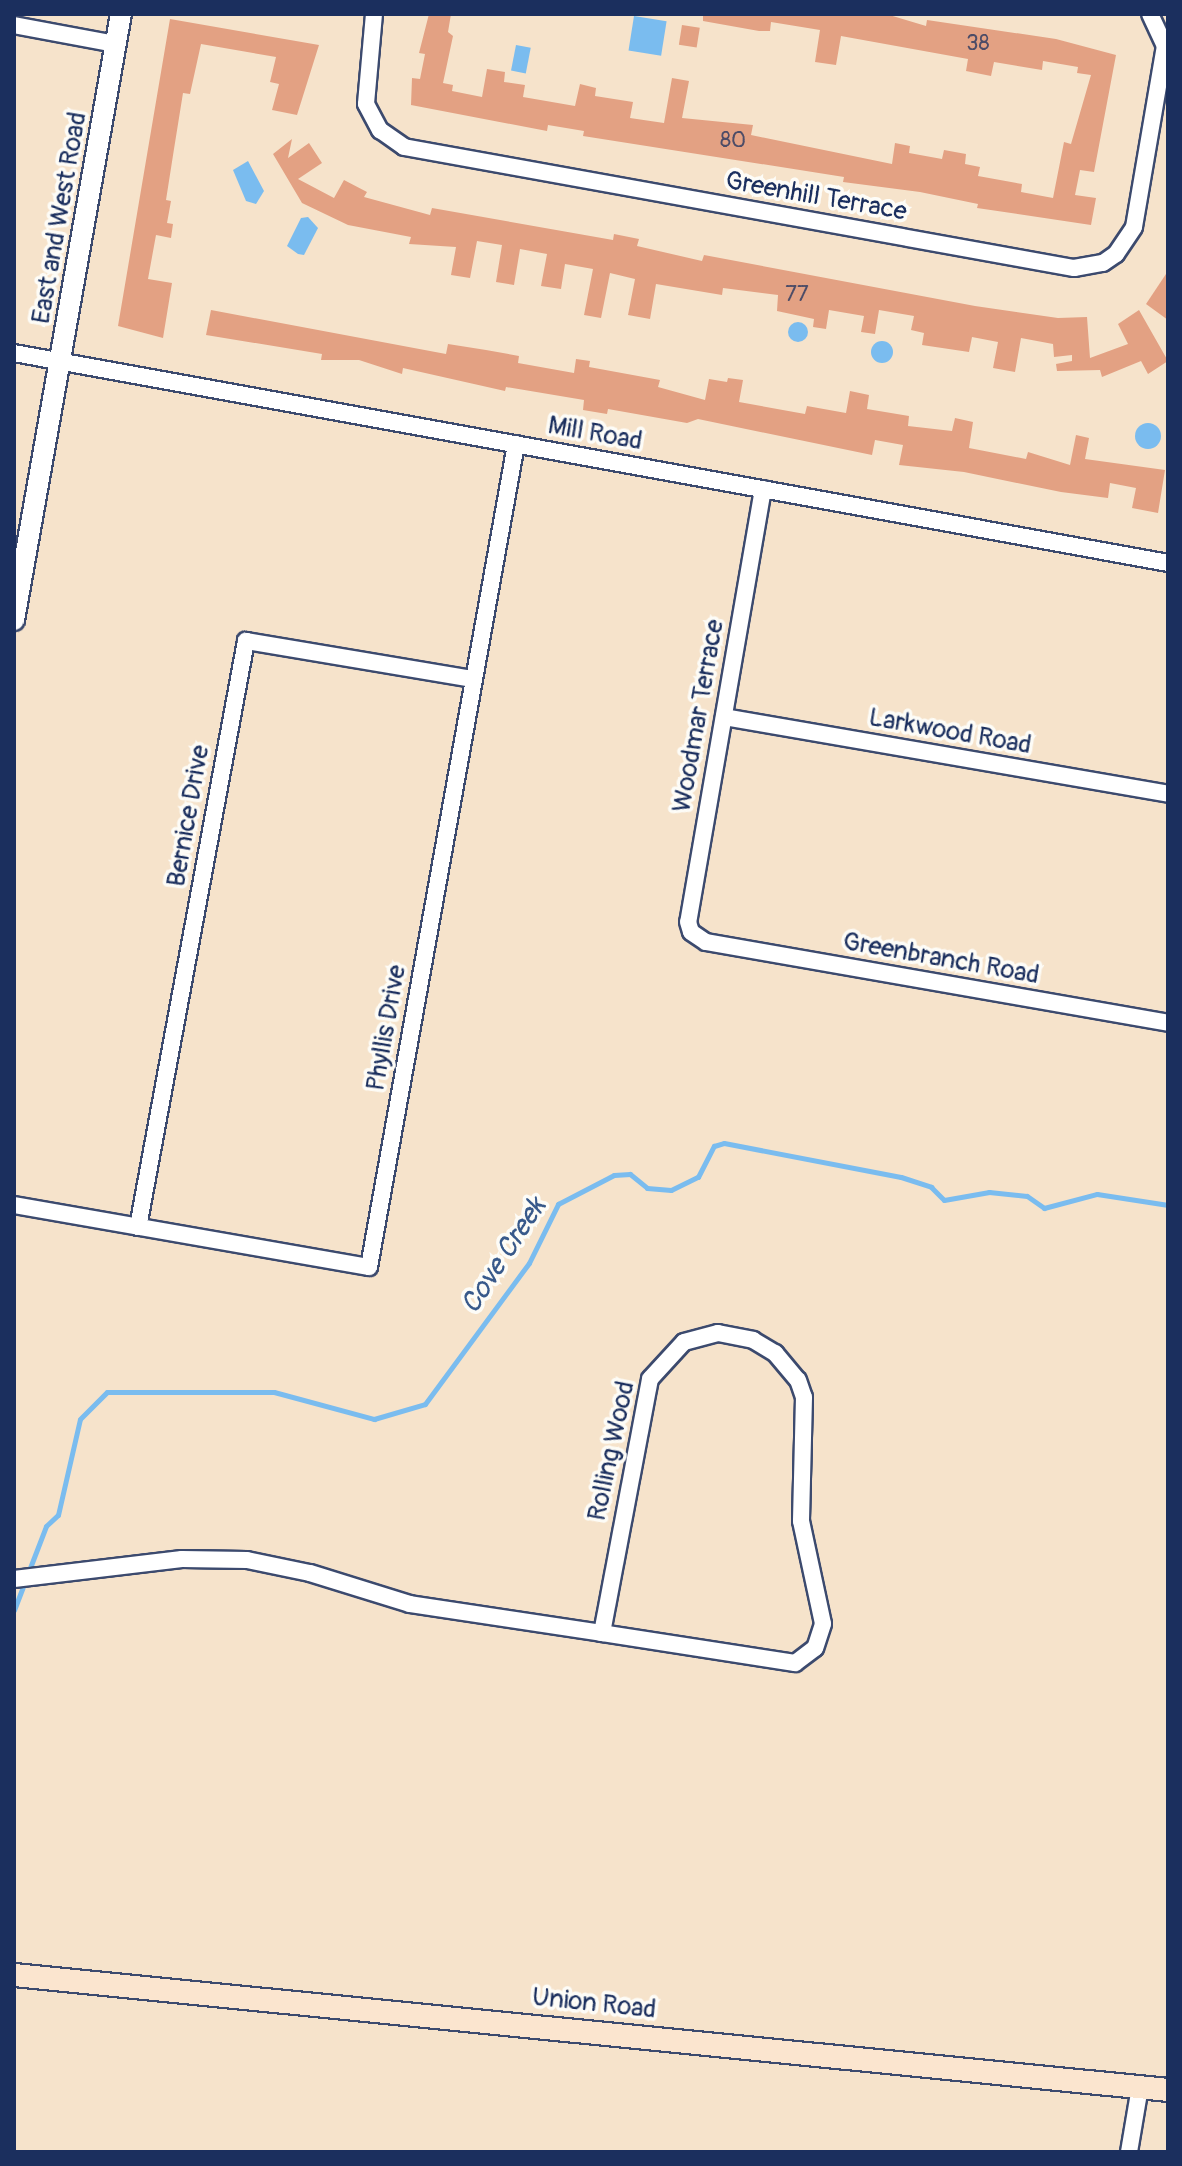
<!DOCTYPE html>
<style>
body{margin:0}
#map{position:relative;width:1182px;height:2166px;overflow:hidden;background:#f6e3cb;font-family:Pangolin,sans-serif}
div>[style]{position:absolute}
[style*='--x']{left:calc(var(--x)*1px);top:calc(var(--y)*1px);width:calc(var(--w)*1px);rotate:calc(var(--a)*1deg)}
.water>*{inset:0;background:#7abcef;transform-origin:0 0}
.round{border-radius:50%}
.stream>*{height:5px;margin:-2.5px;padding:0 2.5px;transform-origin:2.5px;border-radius:2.5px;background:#7abcef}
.building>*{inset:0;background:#e3a183;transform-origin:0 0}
.roads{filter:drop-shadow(2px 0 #3c4a6e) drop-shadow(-2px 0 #3c4a6e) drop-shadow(0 2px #3c4a6e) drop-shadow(0 -2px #3c4a6e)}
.minor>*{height:16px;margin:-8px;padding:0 8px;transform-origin:8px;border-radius:8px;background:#fff}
.tertiary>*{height:20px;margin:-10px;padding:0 10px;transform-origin:10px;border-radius:10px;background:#fff}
.secondary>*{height:22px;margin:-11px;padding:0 11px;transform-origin:11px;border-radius:11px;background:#fbe5cf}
span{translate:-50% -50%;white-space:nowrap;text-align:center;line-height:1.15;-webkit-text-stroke:7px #fdfcf7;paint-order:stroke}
.number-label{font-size:22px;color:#4d4c67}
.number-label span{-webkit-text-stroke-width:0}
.street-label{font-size:26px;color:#1b2f5e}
.water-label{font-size:28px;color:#38598a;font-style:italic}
.frame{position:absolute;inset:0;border:16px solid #1b2f5e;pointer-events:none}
</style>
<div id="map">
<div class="water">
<i style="left:634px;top:16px;width:33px;height:35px;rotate:9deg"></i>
<i style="left:516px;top:45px;width:15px;height:26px;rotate:11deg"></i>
<i style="clip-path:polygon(248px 161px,264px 191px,256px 204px,246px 201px,233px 170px)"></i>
<i style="clip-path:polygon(308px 217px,318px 228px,304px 255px,298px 254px,287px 246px,301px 218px)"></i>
<i class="round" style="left:788px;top:322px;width:20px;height:20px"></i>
<i class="round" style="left:871px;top:341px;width:22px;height:22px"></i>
<i class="round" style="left:1135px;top:423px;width:26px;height:26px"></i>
</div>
<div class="stream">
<i style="--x:28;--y:1573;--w:50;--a:-69"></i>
<i style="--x:46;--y:1526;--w:16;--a:-43"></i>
<i style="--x:58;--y:1515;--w:98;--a:-77.1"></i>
<i style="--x:80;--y:1419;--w:38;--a:-45"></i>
<i style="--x:107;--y:1392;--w:167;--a:0"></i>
<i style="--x:274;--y:1392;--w:104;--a:15.1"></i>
<i style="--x:374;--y:1419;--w:53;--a:-16.4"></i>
<i style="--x:425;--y:1404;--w:175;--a:-53.6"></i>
<i style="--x:529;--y:1263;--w:66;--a:-63.8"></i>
<i style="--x:558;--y:1204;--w:63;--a:-27.4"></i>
<i style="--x:614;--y:1175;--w:16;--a:-4"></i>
<i style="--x:630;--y:1174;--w:22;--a:39"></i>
<i style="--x:647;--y:1188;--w:24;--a:5"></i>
<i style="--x:671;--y:1190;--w:30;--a:-26"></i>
<i style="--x:698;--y:1177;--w:35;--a:-63"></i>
<i style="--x:714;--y:1146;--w:10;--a:-17"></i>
<i style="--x:724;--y:1143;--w:180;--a:10.9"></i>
<i style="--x:901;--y:1177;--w:32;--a:18"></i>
<i style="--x:931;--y:1187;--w:18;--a:45"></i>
<i style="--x:944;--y:1200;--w:46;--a:-10.1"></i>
<i style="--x:989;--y:1192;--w:38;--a:6"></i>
<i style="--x:1027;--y:1196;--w:21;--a:35"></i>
<i style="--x:1044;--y:1208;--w:55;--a:-14.8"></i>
<i style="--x:1097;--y:1194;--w:72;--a:8.8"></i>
<i style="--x:14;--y:1610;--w:30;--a:-69"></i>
</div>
<div class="building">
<i style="clip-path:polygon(429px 14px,451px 14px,448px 32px,453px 36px,443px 83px,453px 85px,452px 91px,482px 97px,487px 69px,505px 72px,504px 82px,525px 85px,523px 97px,575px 106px,580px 84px,596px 88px,595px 96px,633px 102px,630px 118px,664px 123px,672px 78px,689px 81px,682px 118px,753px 125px,751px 135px,892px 164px,895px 143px,910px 146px,909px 153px,942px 159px,944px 150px,966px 154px,965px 164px,980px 167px,978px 176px,1022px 184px,1021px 192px,1053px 198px,1064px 142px,1071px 144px,1091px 75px,1077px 73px,1078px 67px,1043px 61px,1042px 70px,994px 62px,991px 76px,966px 71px,968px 59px,841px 36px,836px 65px,815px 62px,820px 30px,771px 22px,770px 31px,759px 31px,703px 21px,703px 14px,886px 14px,926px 26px,927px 20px,1056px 39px,1116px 55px,1094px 172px,1080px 170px,1075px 195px,1096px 198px,1091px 225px,977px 208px,978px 204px,920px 192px,843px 182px,844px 177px,583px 136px,584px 131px,548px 125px,547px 131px,411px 105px,412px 78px,420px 79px,425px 54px,419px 53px)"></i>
<i style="clip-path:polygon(170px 19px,319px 45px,297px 115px,272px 110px,279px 84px,270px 82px,276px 57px,201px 44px,190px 94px,183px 93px,174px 149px,166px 200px,171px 201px,167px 223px,173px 224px,171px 238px,156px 235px,148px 279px,172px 283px,163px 338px,118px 326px)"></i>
<i style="left:682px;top:25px;width:18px;height:20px;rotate:9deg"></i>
<i style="clip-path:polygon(292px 139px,288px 158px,309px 143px,322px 163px,298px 179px,334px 198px,344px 180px,367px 192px,364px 197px,430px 215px,432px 208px,613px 240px,614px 234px,639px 239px,637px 246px,702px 261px,704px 255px,975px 306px,1058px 318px,1087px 317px,1090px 358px,1128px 344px,1118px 324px,1139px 310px,1168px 361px,1148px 374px,1141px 361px,1102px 377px,1100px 370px,1057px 371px,1056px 364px,1072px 361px,1072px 355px,1054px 357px,1053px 344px,1021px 338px,1015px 372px,993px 368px,998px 342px,972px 337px,969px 352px,922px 345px,924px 333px,911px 330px,914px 316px,879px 310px,875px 334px,861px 332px,864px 316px,829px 310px,826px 329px,813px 327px,814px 319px,777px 311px,778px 295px,723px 288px,722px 295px,656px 284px,650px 319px,628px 315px,635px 279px,610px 273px,601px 318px,584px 315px,593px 269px,565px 264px,561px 289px,541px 286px,547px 254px,520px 249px,514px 285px,496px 282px,502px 245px,477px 241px,470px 278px,451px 275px,456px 247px,409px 244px,411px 237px,348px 225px,302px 203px,273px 154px)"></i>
<i style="clip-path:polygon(1168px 271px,1168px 320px,1146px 304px)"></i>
<i style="clip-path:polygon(211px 310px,446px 354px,448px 344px,486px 350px,519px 356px,518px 363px,574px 373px,576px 359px,590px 361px,589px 367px,660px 380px,658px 387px,705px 400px,709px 379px,727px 382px,728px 378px,743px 380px,739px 402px,805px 414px,807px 406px,846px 413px,850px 391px,869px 395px,867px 409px,909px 416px,908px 426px,952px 431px,955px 418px,973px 422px,969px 448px,1026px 459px,1028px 452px,1070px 465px,1076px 435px,1089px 438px,1085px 459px,1165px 470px,1158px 513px,1132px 508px,1136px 488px,1110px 483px,1108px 498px,1061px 492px,964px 472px,899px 465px,903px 445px,875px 440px,872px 455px,698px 419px,687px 423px,608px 409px,607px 414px,583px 410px,584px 400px,506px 387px,505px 391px,403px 368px,402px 374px,359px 360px,321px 360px,322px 354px,206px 335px)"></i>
</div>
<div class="roads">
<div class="minor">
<i style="--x:374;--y:14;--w:90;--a:95.1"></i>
<i style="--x:366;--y:104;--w:30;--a:62"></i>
<i style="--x:380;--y:130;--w:29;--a:35"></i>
<i style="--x:404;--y:147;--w:681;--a:10.24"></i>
<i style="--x:1074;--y:268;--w:29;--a:-10"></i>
<i style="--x:1103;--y:263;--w:16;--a:-35"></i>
<i style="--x:1116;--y:254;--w:32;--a:-56"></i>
<i style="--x:1134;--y:227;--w:184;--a:-80.3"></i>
<i style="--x:1165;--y:46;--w:35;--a:-115"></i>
<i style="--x:14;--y:25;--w:104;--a:10.6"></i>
<i style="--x:14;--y:353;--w:1173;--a:10.31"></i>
<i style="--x:763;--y:489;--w:439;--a:99.8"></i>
<i style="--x:688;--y:922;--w:10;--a:73"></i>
<i style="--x:691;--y:932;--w:18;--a:34"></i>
<i style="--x:706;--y:942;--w:469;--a:9.9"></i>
<i style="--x:724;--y:717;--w:451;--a:9.8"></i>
<i style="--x:14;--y:1205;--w:360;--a:9.9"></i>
<i style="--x:369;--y:1267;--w:836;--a:-79.87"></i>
<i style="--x:138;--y:1227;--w:596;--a:-79.56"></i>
<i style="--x:246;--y:641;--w:230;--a:9.5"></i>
<i style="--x:718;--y:1333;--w:36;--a:11"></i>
<i style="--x:753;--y:1340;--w:26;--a:31"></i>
<i style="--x:775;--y:1353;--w:35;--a:50"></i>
<i style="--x:798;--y:1380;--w:18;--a:71"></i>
<i style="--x:804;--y:1397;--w:124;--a:91.4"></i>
<i style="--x:801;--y:1521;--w:105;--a:77.9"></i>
<i style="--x:823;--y:1624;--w:25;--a:108"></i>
<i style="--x:815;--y:1648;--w:25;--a:143"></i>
<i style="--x:795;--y:1663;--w:195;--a:-171.2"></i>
<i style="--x:602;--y:1633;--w:258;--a:-79.3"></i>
<i style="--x:650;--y:1379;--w:50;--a:-47.4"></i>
<i style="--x:684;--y:1342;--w:35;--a:-15"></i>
<i style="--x:14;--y:1579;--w:169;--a:-6.8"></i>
<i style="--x:182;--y:1559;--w:65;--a:0.9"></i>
<i style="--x:247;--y:1560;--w:64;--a:11.7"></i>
<i style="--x:310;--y:1573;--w:105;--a:17.2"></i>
<i style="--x:410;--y:1604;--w:194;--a:8.6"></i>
<i style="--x:1129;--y:2152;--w:66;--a:-80.4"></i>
</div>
<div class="tertiary">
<i style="--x:14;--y:620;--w:615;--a:-79.99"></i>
</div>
<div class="secondary">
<i style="--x:14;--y:1975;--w:1160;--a:5.69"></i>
</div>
</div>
<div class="number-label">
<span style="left:978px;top:44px">38</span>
<span style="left:733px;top:141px">80</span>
<span style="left:797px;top:295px">77</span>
</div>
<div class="street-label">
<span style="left:816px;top:197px;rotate:10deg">Greenhill Terrace</span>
<span style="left:60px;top:218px;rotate:-80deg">East and West Road</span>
<span style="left:595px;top:434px;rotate:10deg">Mill Road</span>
<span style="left:699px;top:716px;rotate:-80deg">Woodmar Terrace</span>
<span style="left:950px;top:732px;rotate:10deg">Larkwood Road</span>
<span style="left:189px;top:816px;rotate:-80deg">Bernice Drive</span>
<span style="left:941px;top:959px;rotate:10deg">Greenbranch Road</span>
<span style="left:387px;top:1028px;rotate:-80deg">Phyllis Drive</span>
<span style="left:612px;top:1451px;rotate:-78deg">Rolling Wood</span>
<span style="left:594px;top:2004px;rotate:6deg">Union Road</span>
</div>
<div class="water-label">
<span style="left:504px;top:1256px;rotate:-57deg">Cove Creek</span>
</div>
<div class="frame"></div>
</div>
